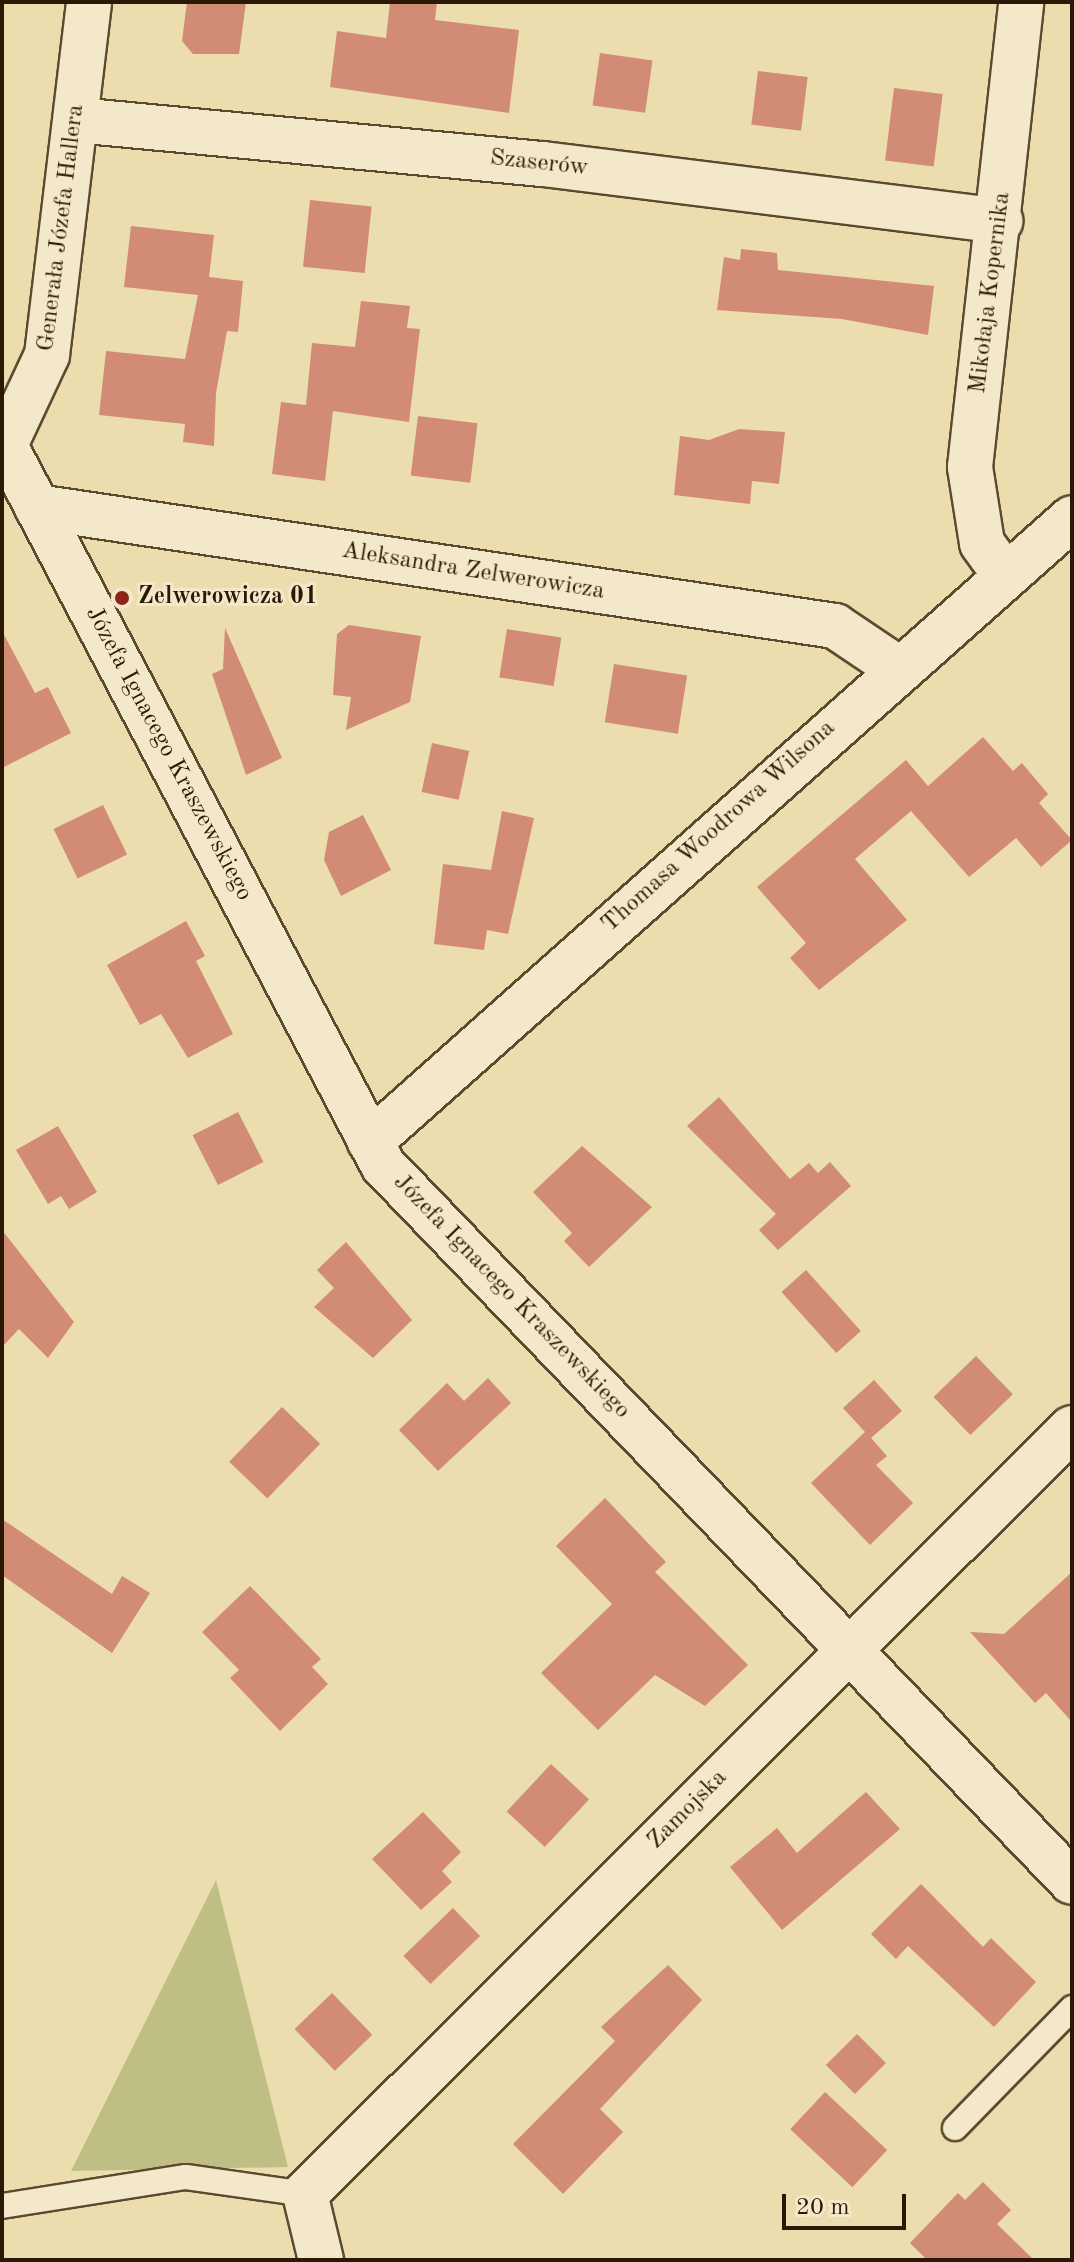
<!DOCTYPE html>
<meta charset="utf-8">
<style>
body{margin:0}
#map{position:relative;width:1074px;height:2262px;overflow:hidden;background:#ecddae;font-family:"Old Standard TT",serif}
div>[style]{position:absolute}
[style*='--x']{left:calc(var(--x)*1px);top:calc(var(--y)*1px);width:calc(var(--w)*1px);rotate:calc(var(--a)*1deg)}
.green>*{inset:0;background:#bfbf85}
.building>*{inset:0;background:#d28b75;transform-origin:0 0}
.roads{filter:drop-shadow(2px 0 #5c4a2f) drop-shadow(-2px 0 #5c4a2f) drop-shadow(0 2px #5c4a2f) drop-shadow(0 -2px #5c4a2f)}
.service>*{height:24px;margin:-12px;padding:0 12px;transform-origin:12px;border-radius:12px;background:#f3e9ca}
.minor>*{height:44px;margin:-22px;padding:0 22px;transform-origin:22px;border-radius:22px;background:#f3e9ca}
.dots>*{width:22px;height:22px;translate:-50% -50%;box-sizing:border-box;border:4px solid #f3e9ca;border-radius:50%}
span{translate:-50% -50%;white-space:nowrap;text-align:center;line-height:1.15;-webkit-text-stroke:6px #f3e9ca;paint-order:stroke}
.street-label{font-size:24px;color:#2c1905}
.poi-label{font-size:24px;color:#2c1905;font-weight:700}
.left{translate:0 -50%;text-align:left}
.frame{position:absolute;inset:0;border:4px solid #2c1905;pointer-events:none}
.scale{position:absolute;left:782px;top:2194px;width:124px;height:36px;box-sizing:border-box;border:4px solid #2c1905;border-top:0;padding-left:10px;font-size:24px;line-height:28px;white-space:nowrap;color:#2c1905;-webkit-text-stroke:6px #f3e9ca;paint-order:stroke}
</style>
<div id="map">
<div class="green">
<i style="clip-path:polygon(216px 1880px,288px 2167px,71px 2171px)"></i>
</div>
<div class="building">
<i style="clip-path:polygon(187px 2px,246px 2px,239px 54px,193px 54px,182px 41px)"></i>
<i style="clip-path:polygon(390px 2px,437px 2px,435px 20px,519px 30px,509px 113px,330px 87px,337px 31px,386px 38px)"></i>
<i style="left:600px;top:53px;width:53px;height:53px;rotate:8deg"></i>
<i style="left:758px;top:71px;width:50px;height:54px;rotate:7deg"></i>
<i style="left:894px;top:88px;width:49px;height:73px;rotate:7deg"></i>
<i style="left:310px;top:200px;width:62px;height:67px;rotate:6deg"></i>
<i style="clip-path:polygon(131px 226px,214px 235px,209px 277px,243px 281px,238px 332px,227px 331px,216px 393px,214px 446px,183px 442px,185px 424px,99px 415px,106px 351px,185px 359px,198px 295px,124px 287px)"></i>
<i style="clip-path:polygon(741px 249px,777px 253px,778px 270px,934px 286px,928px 335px,842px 319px,717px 310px,724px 257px,740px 260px)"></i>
<i style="clip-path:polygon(361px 301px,410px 306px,407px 328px,420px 329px,409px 422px,333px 411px,325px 481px,272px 474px,281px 402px,306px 405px,312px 343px,355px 347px)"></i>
<i style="left:418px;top:416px;width:60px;height:60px;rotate:7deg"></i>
<i style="clip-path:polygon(739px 429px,785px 432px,779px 484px,752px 481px,750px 504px,674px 495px,680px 436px,709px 440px)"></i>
<i style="clip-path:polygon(349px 625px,421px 636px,410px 702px,346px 730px,351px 697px,333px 695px,337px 634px)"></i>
<i style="clip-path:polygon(225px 628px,282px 758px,246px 775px,212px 674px,223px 669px)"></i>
<i style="left:507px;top:629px;width:55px;height:49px;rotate:9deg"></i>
<i style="clip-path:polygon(2px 631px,35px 693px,48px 687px,71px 733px,2px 768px)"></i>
<i style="left:614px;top:664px;width:74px;height:59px;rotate:9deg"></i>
<i style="clip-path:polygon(983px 737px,1013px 771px,1022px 763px,1048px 794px,1039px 803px,1072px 840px,1041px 867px,1016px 838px,969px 877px,911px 811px,855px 859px,907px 920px,819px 990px,790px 958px,806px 943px,757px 887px,906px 760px,928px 786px)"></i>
<i style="left:432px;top:743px;width:38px;height:50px;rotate:12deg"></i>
<i style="left:103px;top:805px;width:55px;height:55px;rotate:64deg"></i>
<i style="clip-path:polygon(502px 811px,534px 818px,508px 934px,487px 930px,484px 950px,434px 944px,443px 864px,491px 870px)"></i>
<i style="clip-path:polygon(363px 815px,391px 870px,341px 896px,324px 860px,329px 832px)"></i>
<i style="clip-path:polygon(186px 921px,205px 956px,196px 961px,233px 1034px,188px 1058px,161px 1014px,140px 1025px,107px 965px)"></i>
<i style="clip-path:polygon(719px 1097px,790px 1179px,809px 1163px,818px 1173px,830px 1162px,851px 1186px,778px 1250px,759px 1230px,776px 1214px,687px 1126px)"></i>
<i style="left:238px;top:1112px;width:56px;height:51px;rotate:63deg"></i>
<i style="clip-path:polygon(58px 1126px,97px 1192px,69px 1209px,61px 1196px,48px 1204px,16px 1150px)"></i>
<i style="clip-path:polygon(582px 1146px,652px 1207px,589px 1267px,564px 1241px,572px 1233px,533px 1192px)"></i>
<i style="clip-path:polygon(2px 1230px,74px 1322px,48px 1358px,19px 1329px,2px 1347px)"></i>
<i style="clip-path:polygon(346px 1242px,412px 1320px,373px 1358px,314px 1307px,334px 1288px,317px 1270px)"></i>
<i style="left:806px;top:1270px;width:82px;height:33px;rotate:48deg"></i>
<i style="left:976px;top:1356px;width:53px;height:59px;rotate:46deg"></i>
<i style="clip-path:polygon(488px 1378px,511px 1403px,438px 1471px,399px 1430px,447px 1383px,464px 1401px)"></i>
<i style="clip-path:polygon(874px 1380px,902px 1411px,871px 1438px,887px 1456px,876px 1465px,913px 1503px,870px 1545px,811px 1483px,865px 1432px,843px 1408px)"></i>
<i style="left:282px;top:1407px;width:53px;height:76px;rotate:44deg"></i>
<i style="clip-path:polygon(605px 1498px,666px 1562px,655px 1572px,748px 1665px,705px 1706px,655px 1675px,598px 1730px,541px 1673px,612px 1604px,556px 1546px)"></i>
<i style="clip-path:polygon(2px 1519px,112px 1594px,122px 1576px,150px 1593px,112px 1653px,2px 1575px)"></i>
<i style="clip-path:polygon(1072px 1572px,1072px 1722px,1046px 1693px,1035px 1703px,970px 1632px,1004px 1634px)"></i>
<i style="clip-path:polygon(250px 1586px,321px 1659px,312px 1667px,328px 1684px,280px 1731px,230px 1678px,239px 1670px,202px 1632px)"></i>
<i style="left:551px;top:1764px;width:52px;height:65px;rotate:43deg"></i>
<i style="clip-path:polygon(866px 1792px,900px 1829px,782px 1930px,730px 1867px,777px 1828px,797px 1853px)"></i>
<i style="clip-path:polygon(423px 1812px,461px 1852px,442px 1871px,452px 1882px,421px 1910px,372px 1859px)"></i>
<i style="clip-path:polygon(921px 1884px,983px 1947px,991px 1938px,1036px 1982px,994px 2027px,908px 1946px,896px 1959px,871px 1934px)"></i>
<i style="left:453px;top:1908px;width:39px;height:69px;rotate:46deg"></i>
<i style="clip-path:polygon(668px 1965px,702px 2000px,600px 2109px,623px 2132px,563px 2194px,513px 2144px,615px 2041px,601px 2027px)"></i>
<i style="left:332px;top:1993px;width:58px;height:52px;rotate:46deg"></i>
<i style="left:857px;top:2034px;width:41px;height:44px;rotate:45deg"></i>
<i style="left:825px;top:2092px;width:85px;height:51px;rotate:43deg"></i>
<i style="clip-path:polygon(983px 2182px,1011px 2210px,997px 2224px,1034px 2260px,927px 2260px,910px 2243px,958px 2193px,965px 2200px)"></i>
</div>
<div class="roads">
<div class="service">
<i style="--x:955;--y:2128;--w:168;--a:-45.7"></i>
<i style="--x:2;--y:2206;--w:186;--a:-9"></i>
<i style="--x:186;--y:2177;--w:120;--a:8.1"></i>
</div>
<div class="minor">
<i style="--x:76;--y:120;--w:469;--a:5.4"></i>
<i style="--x:543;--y:164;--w:461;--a:7.1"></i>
<i style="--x:2;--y:440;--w:819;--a:62.28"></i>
<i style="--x:383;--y:1165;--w:994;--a:46.14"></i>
<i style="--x:5;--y:445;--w:99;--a:-65"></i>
<i style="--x:47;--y:355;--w:355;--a:-83.2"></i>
<i style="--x:37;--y:507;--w:807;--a:8.48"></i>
<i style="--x:835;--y:626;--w:73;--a:33.9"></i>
<i style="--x:1005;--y:575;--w:39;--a:-126"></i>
<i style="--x:982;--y:543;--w:77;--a:-99"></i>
<i style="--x:970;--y:467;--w:468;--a:-83.7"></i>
<i style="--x:370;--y:1142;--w:939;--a:-41.63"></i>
<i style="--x:321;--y:2260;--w:68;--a:-103.6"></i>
<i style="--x:305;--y:2194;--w:1084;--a:-44.96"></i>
</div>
</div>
<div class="dots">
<i style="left:122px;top:598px;background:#8f2418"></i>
</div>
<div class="street-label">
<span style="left:539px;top:164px;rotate:6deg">Szaserów</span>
<span style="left:62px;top:228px;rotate:-83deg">Generała Józefa Hallera</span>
<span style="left:991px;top:293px;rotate:-83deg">Mikołaja Kopernika</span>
<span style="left:473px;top:572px;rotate:9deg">Aleksandra Zelwerowicza</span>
<span style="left:168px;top:754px;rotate:62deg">Józefa Ignacego Kraszewskiego</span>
<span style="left:719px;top:827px;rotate:-42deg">Thomasa Woodrowa Wilsona</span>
<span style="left:511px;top:1297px;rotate:46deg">Józefa Ignacego Kraszewskiego</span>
<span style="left:688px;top:1810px;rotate:-45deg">Zamojska</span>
</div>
<div class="poi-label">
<span class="left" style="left:138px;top:598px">Zelwerowicza 01</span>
</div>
<div class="frame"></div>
<div class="scale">20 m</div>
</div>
